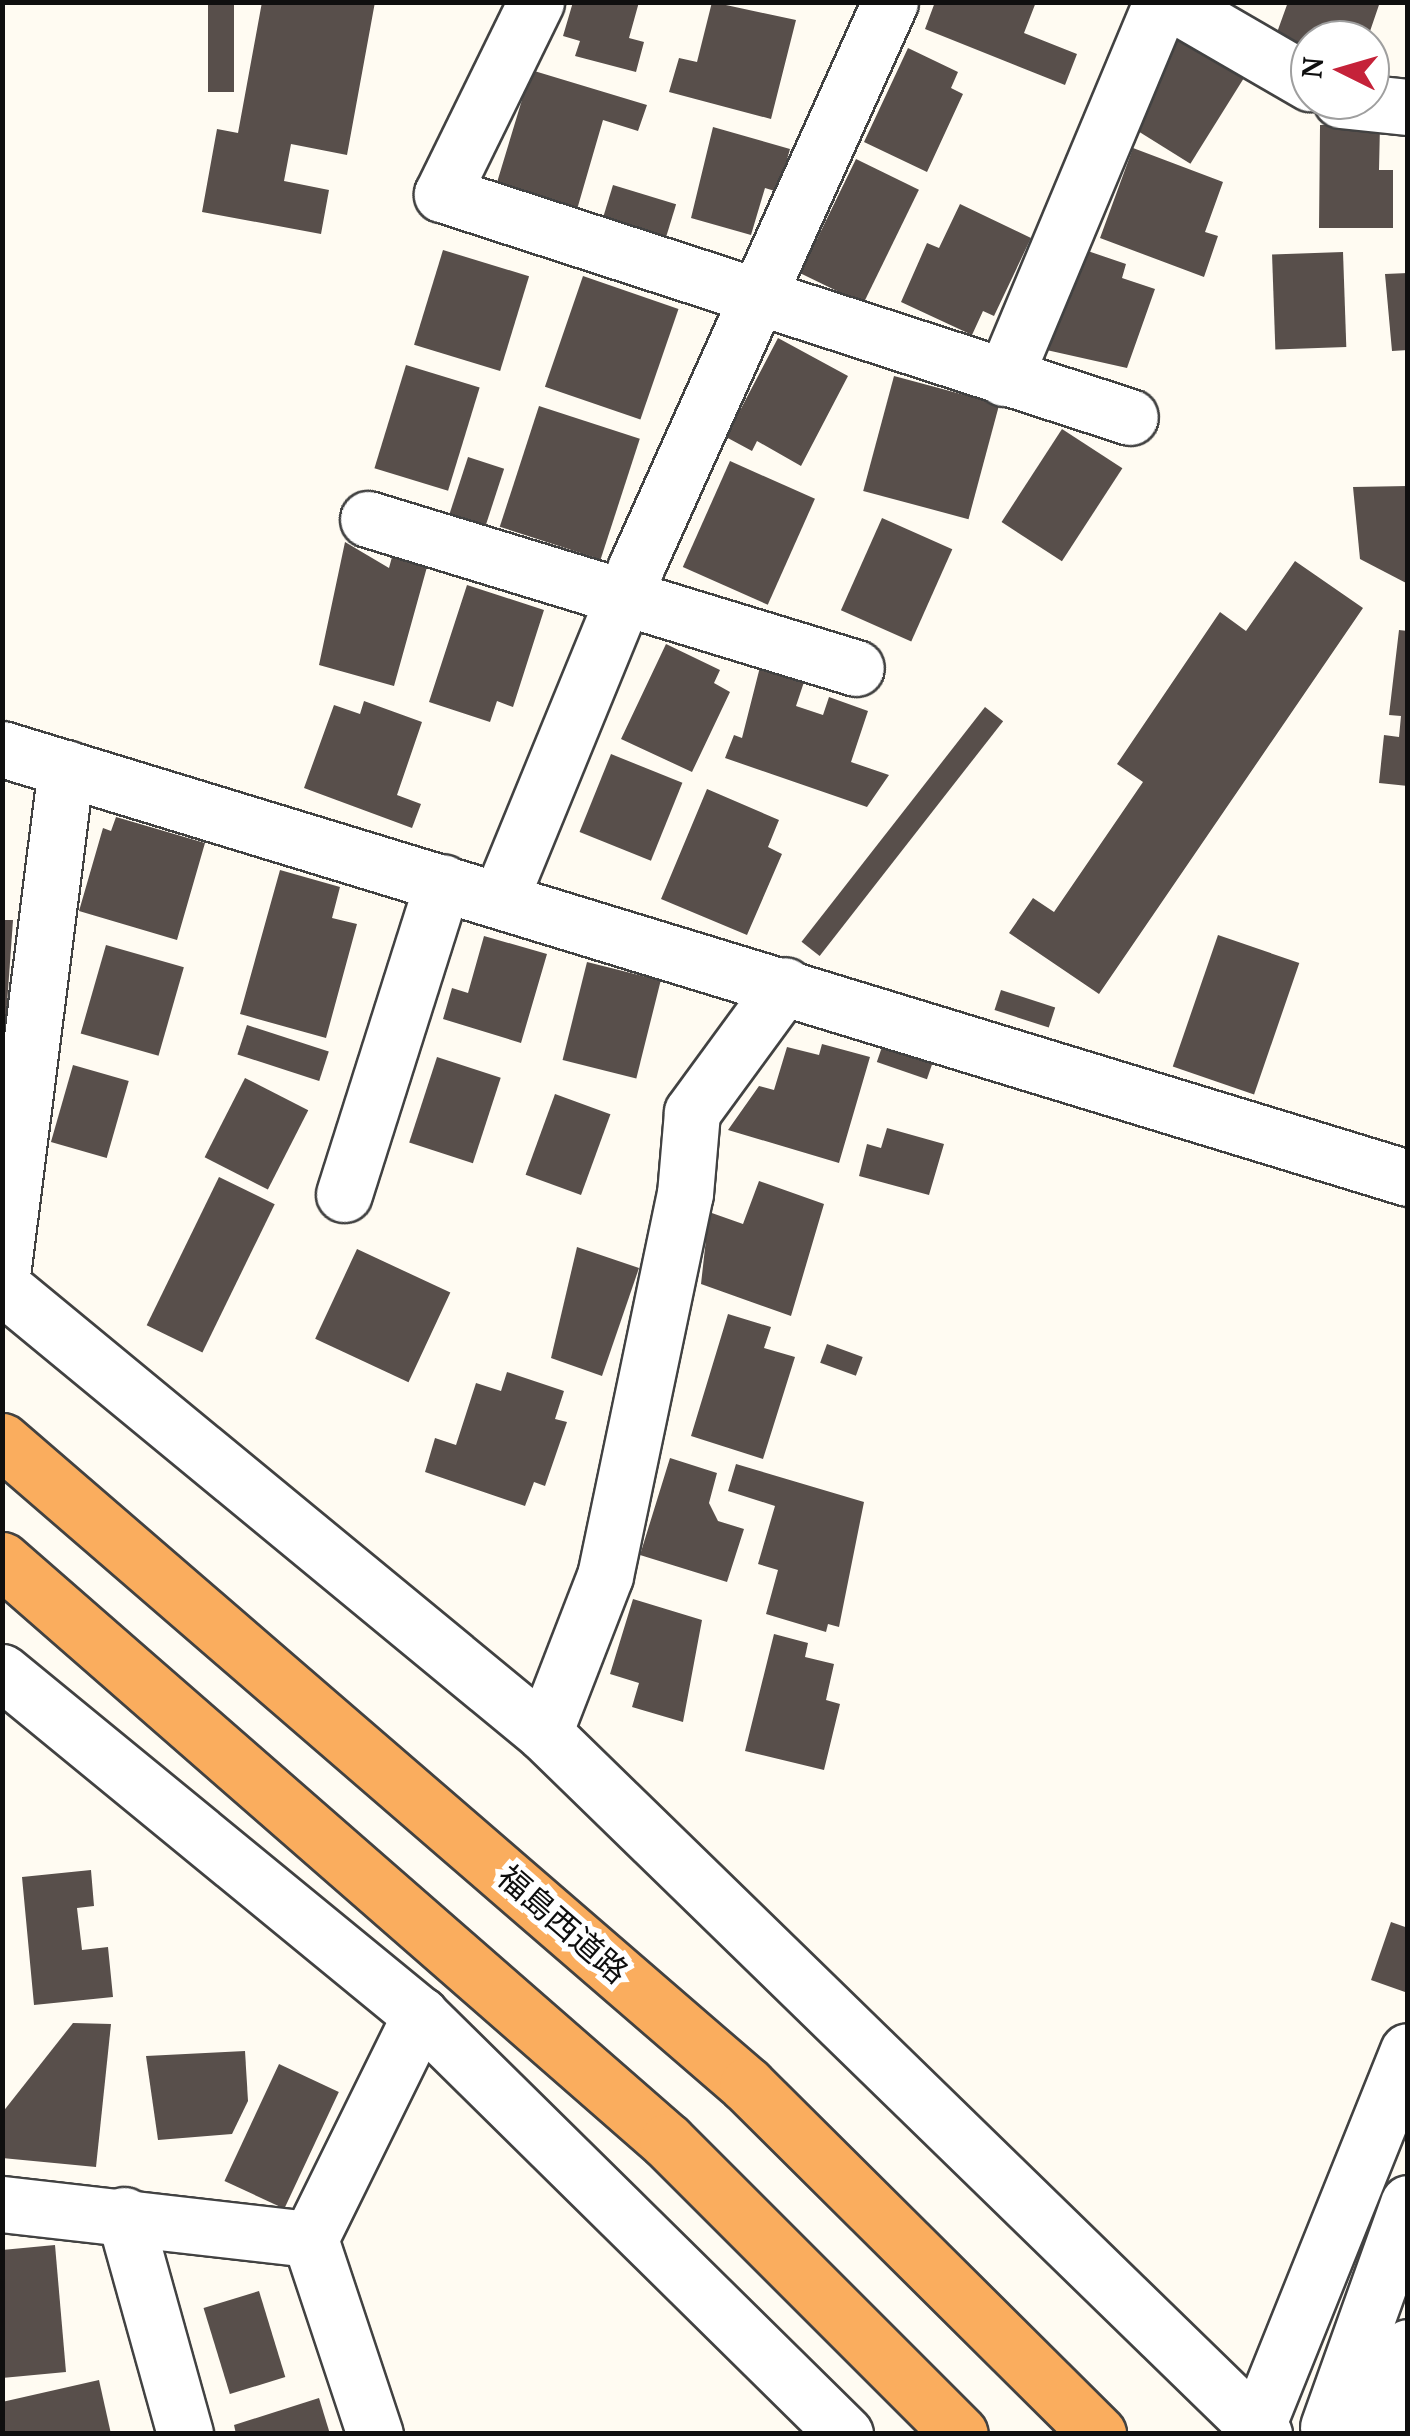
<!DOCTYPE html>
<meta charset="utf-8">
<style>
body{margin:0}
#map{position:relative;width:1410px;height:2436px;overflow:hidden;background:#fffbf2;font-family:"PT Serif","Noto Sans JP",serif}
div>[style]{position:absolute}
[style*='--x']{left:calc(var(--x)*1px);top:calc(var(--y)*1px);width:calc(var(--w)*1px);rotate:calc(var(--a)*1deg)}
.building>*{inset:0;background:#584f4b;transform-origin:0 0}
.roads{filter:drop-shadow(2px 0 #424242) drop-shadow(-2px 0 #424242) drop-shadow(0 2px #424242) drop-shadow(0 -2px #424242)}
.minor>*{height:55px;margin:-27.5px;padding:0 27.5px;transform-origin:27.5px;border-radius:27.5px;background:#fff}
.trunk>*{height:55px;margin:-27.5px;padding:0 27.5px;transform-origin:27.5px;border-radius:27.5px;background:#faad5e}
span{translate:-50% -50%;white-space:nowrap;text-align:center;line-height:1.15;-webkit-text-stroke:10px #fff;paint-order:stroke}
.street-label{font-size:32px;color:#0f0f0f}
.frame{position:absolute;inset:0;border:5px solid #0f0f0f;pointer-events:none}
.north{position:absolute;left:1290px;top:20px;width:100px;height:100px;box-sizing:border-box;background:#fff;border:2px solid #9f9f9f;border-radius:50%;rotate:275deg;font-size:28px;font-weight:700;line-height:40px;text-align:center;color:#0f0f0f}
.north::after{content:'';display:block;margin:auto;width:35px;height:45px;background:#c52239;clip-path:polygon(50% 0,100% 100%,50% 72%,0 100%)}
</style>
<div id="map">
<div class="building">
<i style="left:208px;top:2px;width:26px;height:90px"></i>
<i style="clip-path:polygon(262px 2px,375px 2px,347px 155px,291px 144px,284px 181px,329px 190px,321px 234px,202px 212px,217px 129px,238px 133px)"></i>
<i style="clip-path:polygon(573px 2px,639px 2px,629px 38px,644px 42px,636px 72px,575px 56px,580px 41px,563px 36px)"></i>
<i style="clip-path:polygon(712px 2px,796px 20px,771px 119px,669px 92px,679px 58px,697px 62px)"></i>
<i style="clip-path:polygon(935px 2px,1036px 2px,1024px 33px,1077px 54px,1065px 85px,925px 29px)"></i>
<i style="clip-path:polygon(1288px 2px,1380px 2px,1367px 40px,1310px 40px,1310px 50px,1275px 38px)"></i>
<i style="left:1182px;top:30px;width:78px;height:109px;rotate:32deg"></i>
<i style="clip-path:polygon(908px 48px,958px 72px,951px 88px,963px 94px,927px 172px,864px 142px)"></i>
<i style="clip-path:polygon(531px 70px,647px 105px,638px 131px,603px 120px,576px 213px,495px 189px)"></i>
<i style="clip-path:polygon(1320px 125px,1380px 125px,1379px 170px,1393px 170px,1393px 228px,1319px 228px)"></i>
<i style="clip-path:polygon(713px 127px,790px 149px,778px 192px,765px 188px,751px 235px,691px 218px)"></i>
<i style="clip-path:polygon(1133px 148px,1223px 182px,1205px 232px,1218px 236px,1204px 277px,1100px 238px)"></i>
<i style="left:856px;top:159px;width:70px;height:127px;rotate:26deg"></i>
<i style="left:613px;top:185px;width:66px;height:41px;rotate:17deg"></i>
<i style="clip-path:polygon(960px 204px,1031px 238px,994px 316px,983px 311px,972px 335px,901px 302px,927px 243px,939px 248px)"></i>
<i style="clip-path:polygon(1079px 248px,1126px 264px,1122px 278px,1155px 289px,1127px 368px,1042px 349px)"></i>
<i style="left:443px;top:250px;width:90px;height:99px;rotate:17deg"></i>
<i style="left:1343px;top:252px;width:95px;height:71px;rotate:88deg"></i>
<i style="clip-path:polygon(1408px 273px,1408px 350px,1392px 351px,1385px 274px)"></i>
<i style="left:583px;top:276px;width:101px;height:117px;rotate:19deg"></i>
<i style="clip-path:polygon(778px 338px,848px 376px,801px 466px,757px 441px,752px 451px,726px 437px)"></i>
<i style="left:406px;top:365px;width:77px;height:108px;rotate:17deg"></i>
<i style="left:894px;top:376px;width:109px;height:119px;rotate:15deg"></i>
<i style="left:539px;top:406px;width:106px;height:127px;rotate:18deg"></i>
<i style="left:1062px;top:429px;width:72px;height:111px;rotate:33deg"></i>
<i style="left:468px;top:457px;width:38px;height:60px;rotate:18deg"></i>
<i style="left:730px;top:461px;width:93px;height:116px;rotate:24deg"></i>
<i style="clip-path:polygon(1408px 486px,1408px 584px,1360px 559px,1353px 487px)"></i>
<i style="left:882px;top:518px;width:77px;height:101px;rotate:24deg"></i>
<i style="clip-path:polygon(345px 542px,389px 568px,392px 557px,427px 567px,394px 686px,319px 665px)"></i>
<i style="clip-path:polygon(1295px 561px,1363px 608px,1099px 994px,1009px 933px,1033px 898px,1054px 912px,1143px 782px,1117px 764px,1220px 612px,1246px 631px)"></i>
<i style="clip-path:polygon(467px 585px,544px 610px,513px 707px,497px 701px,490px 722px,429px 702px)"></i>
<i style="clip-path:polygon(1399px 630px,1408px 631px,1408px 786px,1379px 783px,1384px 735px,1399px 737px,1401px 716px,1389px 715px)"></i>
<i style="clip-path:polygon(666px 644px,720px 670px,714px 683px,730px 692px,692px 772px,621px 739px)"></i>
<i style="clip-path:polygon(761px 663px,805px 679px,796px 706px,823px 715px,829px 697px,868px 711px,851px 762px,889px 775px,867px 807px,725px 758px,734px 735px,742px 738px)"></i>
<i style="clip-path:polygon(364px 701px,422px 722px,397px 795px,421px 804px,412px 828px,304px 788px,334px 705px,360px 714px)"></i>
<i style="left:985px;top:707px;width:23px;height:298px;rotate:38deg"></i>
<i style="left:611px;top:754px;width:77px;height:84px;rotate:22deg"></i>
<i style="clip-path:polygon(707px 789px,779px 820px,768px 847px,782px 854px,747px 935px,661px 899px)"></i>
<i style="clip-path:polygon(116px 817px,205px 843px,177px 940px,79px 911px,103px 828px,111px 831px)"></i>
<i style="clip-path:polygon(280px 870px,340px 887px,332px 918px,357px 924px,326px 1038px,240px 1014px)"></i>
<i style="clip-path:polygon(2px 920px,13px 920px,5px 1033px,2px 1033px)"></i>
<i style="left:1218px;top:935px;width:86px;height:139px;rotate:19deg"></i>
<i style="clip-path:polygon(484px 936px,547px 954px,521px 1043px,443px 1019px,452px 988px,468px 993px)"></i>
<i style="left:106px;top:945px;width:81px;height:92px;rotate:16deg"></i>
<i style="left:587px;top:962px;width:76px;height:101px;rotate:14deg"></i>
<i style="left:1001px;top:990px;width:57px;height:21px;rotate:18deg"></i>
<i style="left:247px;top:1025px;width:86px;height:31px;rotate:18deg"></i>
<i style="clip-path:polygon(822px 1044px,870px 1057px,839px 1163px,728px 1130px,759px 1086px,774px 1090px,787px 1047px,819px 1055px)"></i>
<i style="left:883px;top:1044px;width:53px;height:19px;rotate:19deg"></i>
<i style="left:437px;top:1057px;width:67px;height:90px;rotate:18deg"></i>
<i style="left:73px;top:1065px;width:58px;height:80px;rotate:16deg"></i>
<i style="left:245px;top:1078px;width:71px;height:89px;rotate:27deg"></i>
<i style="left:555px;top:1094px;width:59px;height:86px;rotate:20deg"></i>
<i style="clip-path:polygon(887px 1128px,944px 1144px,929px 1195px,859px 1176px,867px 1144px,881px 1148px)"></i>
<i style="left:219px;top:1177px;width:62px;height:165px;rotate:26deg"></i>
<i style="clip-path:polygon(759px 1181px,824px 1204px,791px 1316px,701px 1284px,709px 1212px,743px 1224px)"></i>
<i style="clip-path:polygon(577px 1247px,639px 1268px,602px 1376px,551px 1358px)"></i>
<i style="left:357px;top:1249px;width:103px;height:99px;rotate:25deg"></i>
<i style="clip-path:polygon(728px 1314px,771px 1327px,764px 1348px,795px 1357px,763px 1459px,691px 1436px)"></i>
<i style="left:827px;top:1344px;width:38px;height:20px;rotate:20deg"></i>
<i style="clip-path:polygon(507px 1372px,564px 1391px,555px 1419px,567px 1422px,545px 1486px,534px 1482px,525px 1506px,425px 1472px,435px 1438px,456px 1445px,476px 1383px,501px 1391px)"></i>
<i style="clip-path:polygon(670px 1458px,717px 1473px,709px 1503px,718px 1521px,744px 1529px,727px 1582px,640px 1555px)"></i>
<i style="clip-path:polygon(736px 1464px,864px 1502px,839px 1627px,828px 1624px,826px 1632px,766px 1614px,778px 1570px,758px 1564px,775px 1506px,728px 1491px)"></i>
<i style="clip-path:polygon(633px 1599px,702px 1620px,683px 1722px,632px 1707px,639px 1683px,610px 1674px)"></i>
<i style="clip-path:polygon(774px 1634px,808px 1643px,805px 1657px,834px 1664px,826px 1700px,840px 1704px,824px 1770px,745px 1751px)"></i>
<i style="clip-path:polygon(91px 1870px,94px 1906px,77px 1908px,82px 1950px,108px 1947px,113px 1997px,34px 2005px,22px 1877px)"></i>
<i style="clip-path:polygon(1391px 1922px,1408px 1928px,1405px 1992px,1371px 1980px)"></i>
<i style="clip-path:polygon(73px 2023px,111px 2024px,96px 2167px,2px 2158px,2px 2113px)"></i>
<i style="clip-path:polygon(245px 2051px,248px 2101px,232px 2134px,158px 2140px,146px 2056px)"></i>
<i style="left:279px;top:2064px;width:66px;height:129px;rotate:25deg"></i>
<i style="clip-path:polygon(55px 2245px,66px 2372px,2px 2378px,2px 2250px)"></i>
<i style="left:259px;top:2291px;width:90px;height:58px;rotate:73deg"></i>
<i style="clip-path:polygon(99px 2380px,111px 2434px,2px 2434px,2px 2402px)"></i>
<i style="clip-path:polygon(319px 2398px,330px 2434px,236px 2434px,234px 2425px)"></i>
</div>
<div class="roads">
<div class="minor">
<i style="--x:536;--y:2;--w:214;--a:116.1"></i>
<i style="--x:442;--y:194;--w:723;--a:17.96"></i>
<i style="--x:1170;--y:2;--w:162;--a:30.1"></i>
<i style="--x:1341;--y:100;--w:67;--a:6"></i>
<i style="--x:1004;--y:378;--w:407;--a:-67.3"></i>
<i style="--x:368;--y:519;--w:510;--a:16.98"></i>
<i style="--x:2;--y:749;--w:1470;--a:16.97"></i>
<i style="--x:500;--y:899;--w:359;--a:-67.7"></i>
<i style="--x:636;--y:567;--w:619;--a:-65.79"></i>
<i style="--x:344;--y:1194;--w:327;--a:-72.4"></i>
<i style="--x:2;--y:1275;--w:511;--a:-82.81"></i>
<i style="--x:2;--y:1286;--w:703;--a:39.51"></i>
<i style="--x:544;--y:1733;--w:1005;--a:44.23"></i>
<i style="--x:2;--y:1672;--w:541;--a:39.37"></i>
<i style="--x:420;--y:2015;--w:597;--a:44.59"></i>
<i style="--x:544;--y:1733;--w:168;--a:-68.8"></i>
<i style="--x:605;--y:1576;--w:390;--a:-78.2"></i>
<i style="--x:685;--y:1194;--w:82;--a:-85.1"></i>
<i style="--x:692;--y:1112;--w:157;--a:-53.8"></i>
<i style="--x:2;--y:2204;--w:310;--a:6.5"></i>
<i style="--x:310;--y:2239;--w:250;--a:-63.8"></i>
<i style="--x:124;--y:2215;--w:227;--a:74.4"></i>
<i style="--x:310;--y:2239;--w:206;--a:71.6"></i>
<i style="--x:1257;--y:2426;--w:404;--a:-68.1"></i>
<i style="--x:1328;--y:2427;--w:238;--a:-70.3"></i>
<i style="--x:1375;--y:2434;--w:93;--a:-69.2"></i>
</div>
<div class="trunk">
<i style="--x:2;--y:1441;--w:985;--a:40.84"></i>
<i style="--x:747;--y:2085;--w:495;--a:44.8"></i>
<i style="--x:2;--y:1560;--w:883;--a:41.14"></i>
<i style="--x:667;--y:2141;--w:414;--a:45"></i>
</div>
</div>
<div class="street-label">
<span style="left:563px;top:1924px;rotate:41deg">福島西道路</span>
</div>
<div class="frame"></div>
<div class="north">N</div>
</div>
